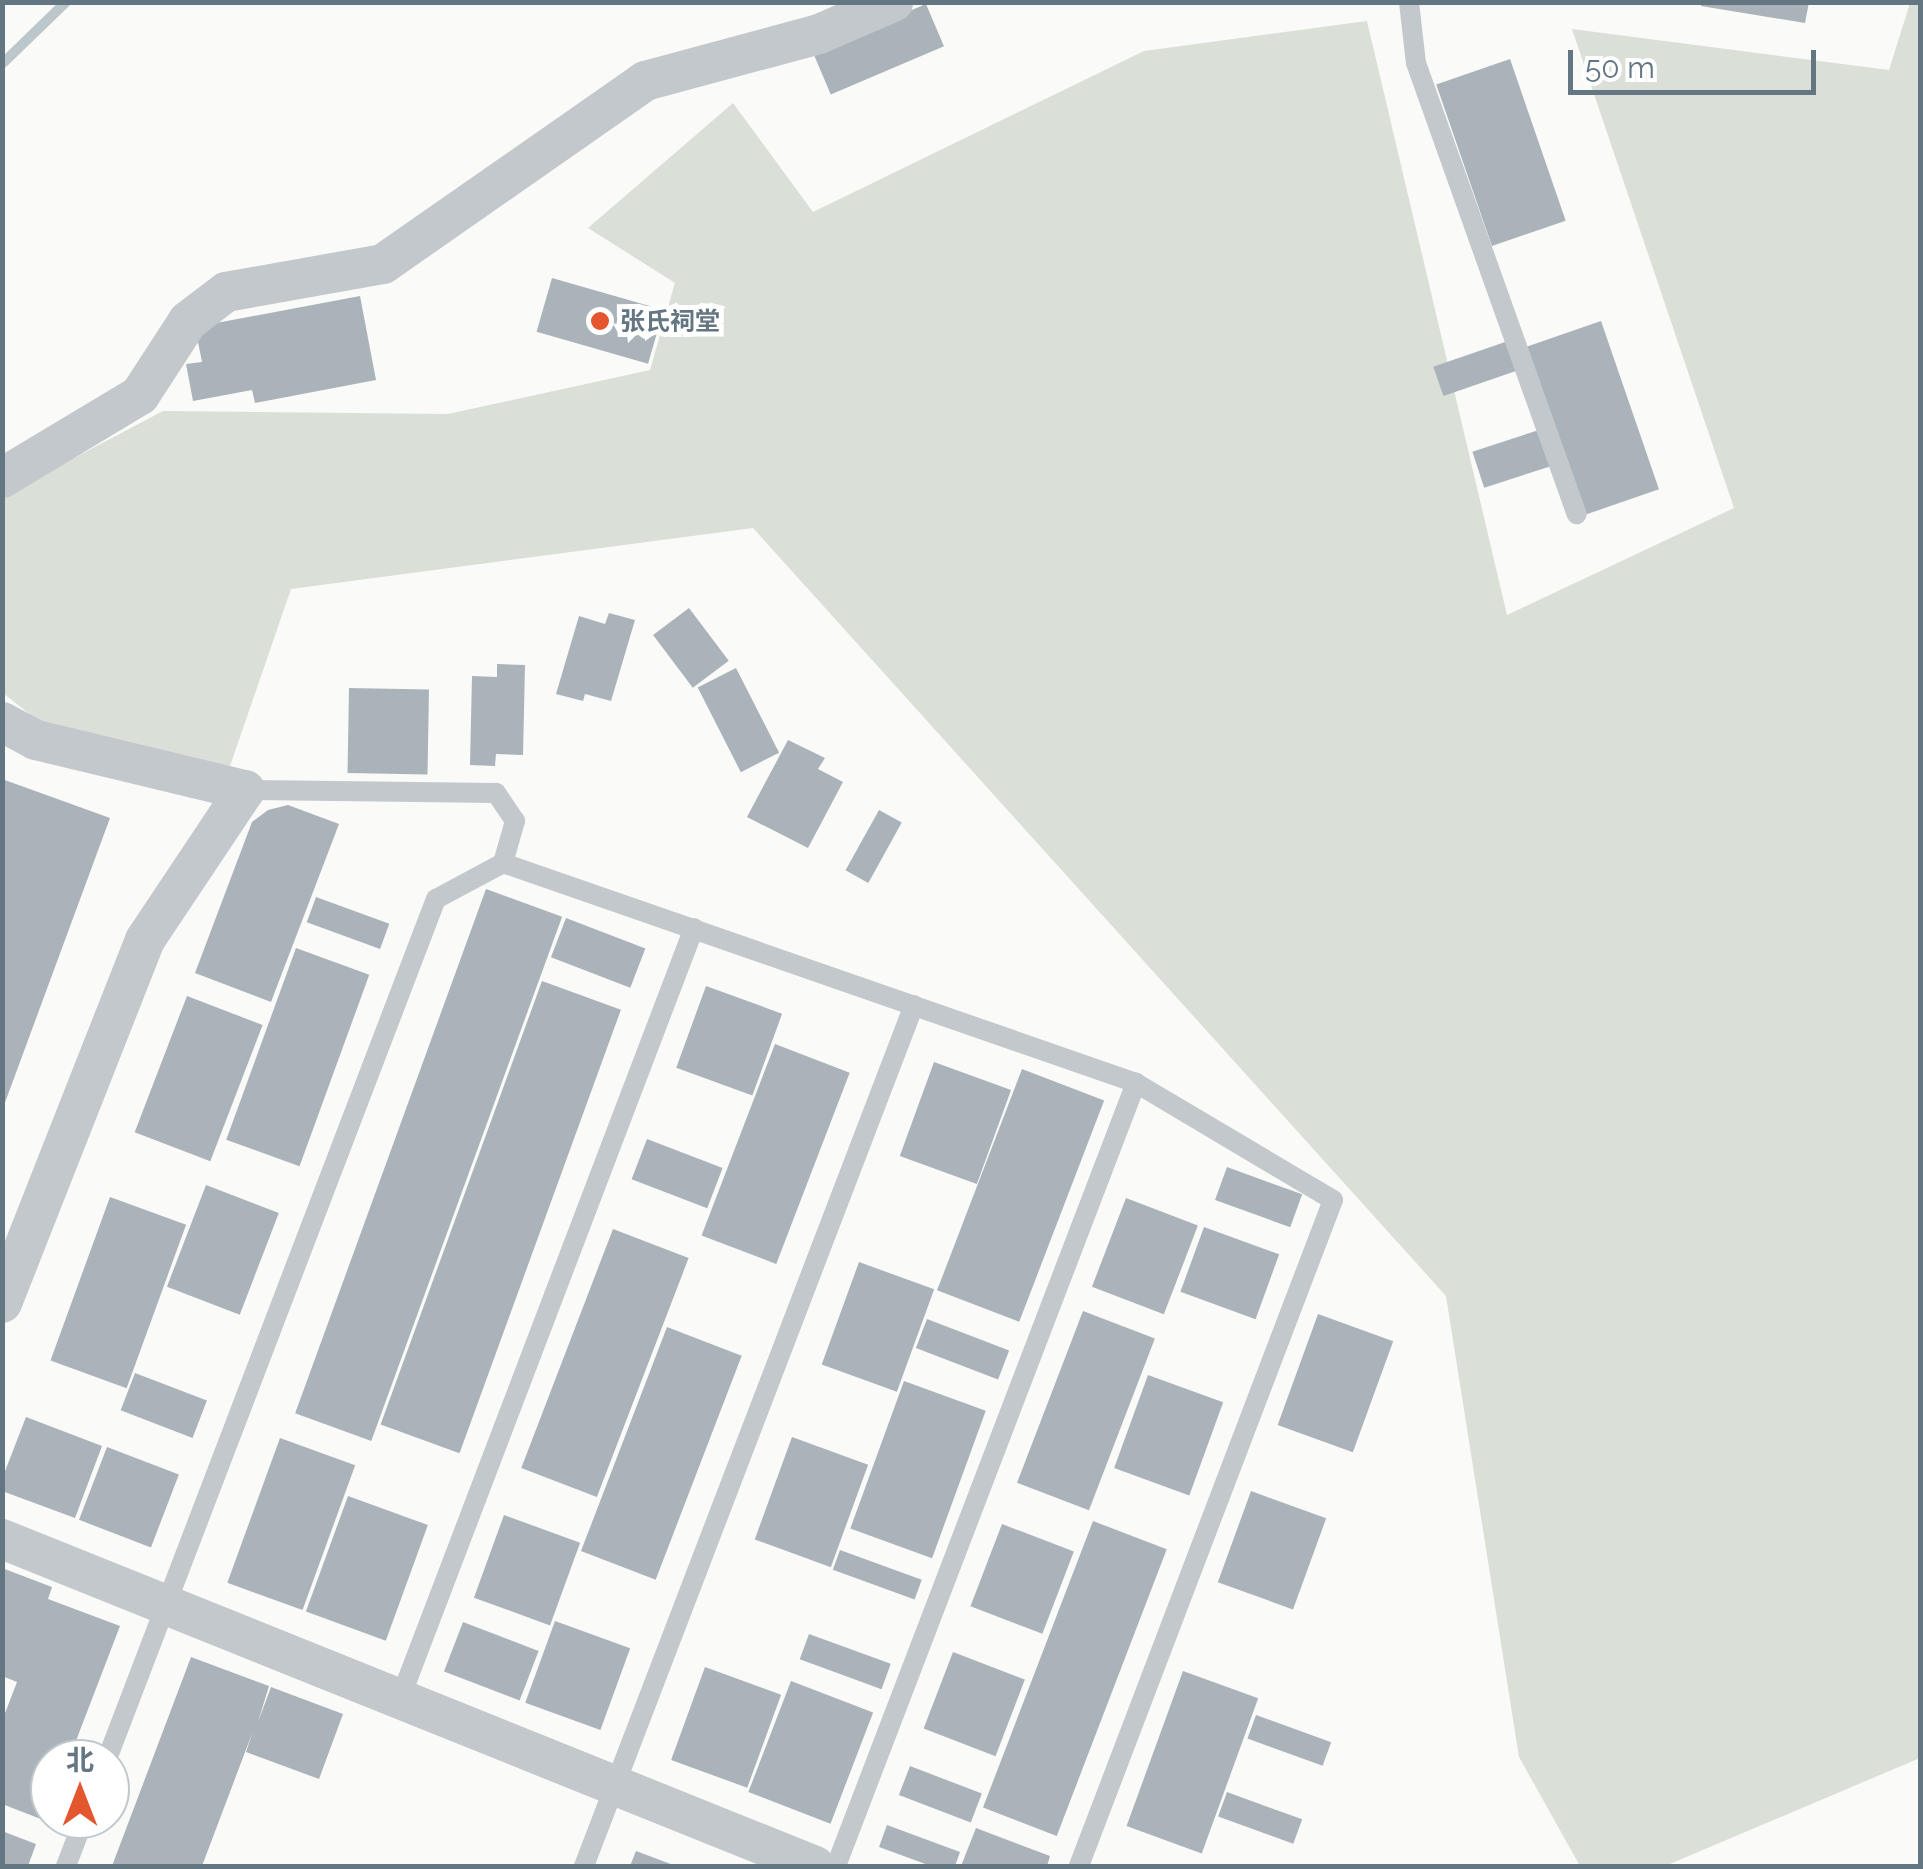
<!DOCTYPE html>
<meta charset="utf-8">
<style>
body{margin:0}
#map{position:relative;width:1923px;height:1869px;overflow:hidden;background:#fafaf8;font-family:Raleway,"Noto Sans SC",sans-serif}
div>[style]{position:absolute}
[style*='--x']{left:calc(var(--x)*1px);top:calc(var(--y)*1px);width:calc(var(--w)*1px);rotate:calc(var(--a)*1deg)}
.green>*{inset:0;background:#dadfd7}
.stream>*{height:10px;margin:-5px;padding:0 5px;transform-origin:5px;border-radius:5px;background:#bbc7cb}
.building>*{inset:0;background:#aab3b9;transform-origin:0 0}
.lane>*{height:20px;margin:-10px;padding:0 10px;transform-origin:10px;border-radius:10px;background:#c3c8cc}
.street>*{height:40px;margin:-20px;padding:0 20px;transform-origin:20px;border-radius:20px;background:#c3c8cc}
.dots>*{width:28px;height:28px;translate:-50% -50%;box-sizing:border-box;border:5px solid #fff;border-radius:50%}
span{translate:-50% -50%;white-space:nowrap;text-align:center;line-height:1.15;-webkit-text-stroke:10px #fff;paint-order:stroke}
.poi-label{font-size:25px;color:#657683;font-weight:700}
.left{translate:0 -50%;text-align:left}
.frame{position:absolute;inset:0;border:5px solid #657683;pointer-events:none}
.north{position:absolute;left:30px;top:1739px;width:100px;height:100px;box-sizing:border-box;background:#fff;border:2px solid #c1c8cd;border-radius:50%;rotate:0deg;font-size:28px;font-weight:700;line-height:40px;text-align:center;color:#657683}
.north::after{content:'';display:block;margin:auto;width:35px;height:45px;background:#e4572e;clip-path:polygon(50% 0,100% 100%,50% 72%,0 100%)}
.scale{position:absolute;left:1568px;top:50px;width:248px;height:45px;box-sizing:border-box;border:5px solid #657683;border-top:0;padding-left:12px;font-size:30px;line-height:35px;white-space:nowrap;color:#657683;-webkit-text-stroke:8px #fff;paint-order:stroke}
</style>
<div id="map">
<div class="green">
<i style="clip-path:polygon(1910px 3px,1920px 3px,1920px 1758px,1665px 1866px,1580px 1866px,1519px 1757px,1446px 1296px,753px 528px,291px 589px,230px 766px,57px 736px,3px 693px,2px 496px,163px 411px,448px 414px,650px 370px,675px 283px,588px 228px,733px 103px,813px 212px,1144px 51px,1367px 21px,1507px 615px,1734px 508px,1572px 29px,1889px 70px)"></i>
</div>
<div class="stream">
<i style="--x:2;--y:64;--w:89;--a:-44.1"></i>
</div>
<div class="building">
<i style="clip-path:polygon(1701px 2px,1809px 2px,1805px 23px,1701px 6px)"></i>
<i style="left:926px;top:4px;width:46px;height:123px;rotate:67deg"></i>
<i style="left:1510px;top:59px;width:171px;height:78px;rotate:71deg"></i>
<i style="left:552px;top:278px;width:116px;height:56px;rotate:16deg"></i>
<i style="clip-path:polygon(360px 296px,376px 380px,255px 403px,252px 390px,193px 401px,186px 364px,202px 362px,195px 327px)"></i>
<i style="left:1601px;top:321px;width:178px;height:78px;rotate:71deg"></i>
<i style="left:1508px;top:341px;width:31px;height:79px;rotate:71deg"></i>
<i style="left:1539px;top:430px;width:38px;height:70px;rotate:72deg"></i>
<i style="left:689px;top:608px;width:66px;height:45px;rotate:53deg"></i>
<i style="clip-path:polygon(609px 613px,635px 620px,611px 701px,585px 694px,583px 701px,556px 694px,579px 616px,605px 624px)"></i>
<i style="clip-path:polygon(497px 664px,525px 665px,523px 755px,496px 754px,495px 766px,470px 765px,472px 676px,497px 677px)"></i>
<i style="left:736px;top:668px;width:95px;height:43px;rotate:63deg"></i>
<i style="left:349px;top:688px;width:80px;height:85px;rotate:1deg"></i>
<i style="clip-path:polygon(788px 740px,825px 758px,818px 769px,843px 782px,808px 848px,747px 817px)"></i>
<i style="clip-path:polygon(2px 779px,110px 818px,3px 1108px,2px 1108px)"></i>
<i style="clip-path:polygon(288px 805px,339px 824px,271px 1002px,195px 973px,252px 822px,268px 810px)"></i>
<i style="left:879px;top:810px;width:26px;height:69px;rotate:29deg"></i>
<i style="left:486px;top:889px;width:81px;height:558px;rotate:20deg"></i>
<i style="left:316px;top:897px;width:78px;height:27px;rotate:20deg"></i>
<i style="left:566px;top:918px;width:85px;height:42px;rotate:21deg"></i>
<i style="left:296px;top:948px;width:78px;height:204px;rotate:20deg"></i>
<i style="left:542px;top:981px;width:84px;height:472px;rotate:20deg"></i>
<i style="left:706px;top:986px;width:81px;height:87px;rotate:20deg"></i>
<i style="left:187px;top:996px;width:81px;height:146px;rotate:21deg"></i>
<i style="left:775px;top:1044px;width:80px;height:205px;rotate:21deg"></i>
<i style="left:934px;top:1062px;width:82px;height:100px;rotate:20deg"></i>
<i style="left:1022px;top:1069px;width:88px;height:237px;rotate:21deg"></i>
<i style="left:647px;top:1139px;width:81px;height:43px;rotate:21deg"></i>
<i style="left:1227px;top:1167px;width:80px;height:35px;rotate:20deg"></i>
<i style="left:206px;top:1185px;width:78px;height:109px;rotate:21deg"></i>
<i style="left:110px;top:1197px;width:81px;height:174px;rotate:20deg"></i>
<i style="left:1126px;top:1198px;width:77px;height:95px;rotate:21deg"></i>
<i style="left:1204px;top:1227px;width:80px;height:69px;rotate:20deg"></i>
<i style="left:613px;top:1229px;width:81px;height:256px;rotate:21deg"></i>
<i style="left:859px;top:1262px;width:80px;height:109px;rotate:20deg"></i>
<i style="left:1083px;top:1311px;width:77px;height:184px;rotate:21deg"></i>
<i style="left:1318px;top:1314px;width:80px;height:118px;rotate:20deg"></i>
<i style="left:927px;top:1319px;width:88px;height:31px;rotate:21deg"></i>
<i style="left:667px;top:1327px;width:80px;height:240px;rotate:21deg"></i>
<i style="left:135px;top:1373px;width:77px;height:40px;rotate:21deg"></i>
<i style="left:1148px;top:1375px;width:80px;height:99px;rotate:20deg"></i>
<i style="left:904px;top:1381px;width:87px;height:157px;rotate:20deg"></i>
<i style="clip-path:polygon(26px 1417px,102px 1446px,75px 1518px,2px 1491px,2px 1479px)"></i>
<i style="left:792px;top:1437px;width:81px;height:109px;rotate:20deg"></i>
<i style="left:280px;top:1438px;width:80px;height:154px;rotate:20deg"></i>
<i style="left:107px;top:1447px;width:77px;height:78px;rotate:21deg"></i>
<i style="left:1251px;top:1491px;width:80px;height:97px;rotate:20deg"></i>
<i style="left:348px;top:1496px;width:85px;height:123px;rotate:20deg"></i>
<i style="left:504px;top:1515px;width:81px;height:88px;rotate:20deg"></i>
<i style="left:1093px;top:1521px;width:79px;height:307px;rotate:21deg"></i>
<i style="left:1002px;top:1524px;width:77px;height:88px;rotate:21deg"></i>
<i style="left:840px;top:1550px;width:87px;height:21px;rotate:20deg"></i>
<i style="clip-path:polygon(2px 1568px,52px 1587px,48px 1599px,120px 1626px,69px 1759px,50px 1759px,50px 1809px,46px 1821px,2px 1804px,2px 1721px,17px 1682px,2px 1676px)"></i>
<i style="left:555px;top:1621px;width:80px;height:87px;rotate:20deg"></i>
<i style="left:463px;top:1622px;width:81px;height:53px;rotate:21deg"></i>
<i style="left:809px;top:1634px;width:87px;height:27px;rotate:20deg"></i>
<i style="left:953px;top:1652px;width:77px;height:82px;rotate:21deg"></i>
<i style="clip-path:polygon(191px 1657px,269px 1686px,258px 1722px,271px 1687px,343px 1714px,319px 1779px,246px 1752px,253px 1731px,202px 1866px,112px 1866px)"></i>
<i style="left:705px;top:1667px;width:81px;height:99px;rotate:20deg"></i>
<i style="left:1183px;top:1671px;width:80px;height:165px;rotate:20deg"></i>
<i style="left:791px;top:1681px;width:88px;height:119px;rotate:21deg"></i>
<i style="left:1256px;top:1715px;width:80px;height:25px;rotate:20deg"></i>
<i style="left:910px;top:1766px;width:77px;height:31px;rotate:21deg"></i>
<i style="left:1227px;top:1792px;width:80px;height:26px;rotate:20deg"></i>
<i style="clip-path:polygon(887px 1825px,960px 1852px,955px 1866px,931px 1866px,879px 1847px)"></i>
<i style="clip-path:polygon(976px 1828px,1050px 1856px,1047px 1866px,961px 1866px)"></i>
<i style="clip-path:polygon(2px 1831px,36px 1844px,28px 1866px,2px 1866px)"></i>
<i style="clip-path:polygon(636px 1851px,676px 1866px,630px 1866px)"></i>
</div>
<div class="lane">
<i style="--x:1409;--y:2;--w:61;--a:83.5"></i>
<i style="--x:1416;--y:63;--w:479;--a:70.4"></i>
<i style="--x:503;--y:863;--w:670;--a:19.16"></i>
<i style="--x:1136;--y:1083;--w:229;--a:30.7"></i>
<i style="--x:1333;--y:1200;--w:713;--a:110.88"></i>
<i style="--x:400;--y:1699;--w:825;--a:-69.13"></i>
<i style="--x:107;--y:1759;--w:921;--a:-69.07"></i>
<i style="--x:436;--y:899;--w:76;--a:-28.2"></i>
<i style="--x:503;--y:863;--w:44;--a:-74.1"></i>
<i style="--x:515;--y:821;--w:34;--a:-124"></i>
<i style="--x:496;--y:793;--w:251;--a:-179.3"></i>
<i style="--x:66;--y:1866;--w:50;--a:-69"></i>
<i style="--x:584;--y:1866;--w:922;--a:-69.03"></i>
<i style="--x:836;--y:1866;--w:839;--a:-69.04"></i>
</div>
<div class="street">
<i style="--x:2;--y:478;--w:161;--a:-31"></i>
<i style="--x:140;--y:395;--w:88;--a:-57"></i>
<i style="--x:188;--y:321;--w:48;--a:-37.3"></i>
<i style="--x:226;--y:292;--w:159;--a:-10.1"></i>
<i style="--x:383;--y:264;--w:320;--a:-34.9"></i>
<i style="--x:645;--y:81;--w:180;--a:-15.1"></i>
<i style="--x:819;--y:34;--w:81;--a:-23.4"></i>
<i style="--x:2;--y:722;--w:38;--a:28"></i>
<i style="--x:36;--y:740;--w:215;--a:13.5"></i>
<i style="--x:245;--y:790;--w:180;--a:123.7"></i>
<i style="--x:145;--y:940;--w:390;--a:111.5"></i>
<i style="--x:2;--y:1539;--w:876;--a:21.91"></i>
</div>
<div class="dots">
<i style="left:600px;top:321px;background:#e4572e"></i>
</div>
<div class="poi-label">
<span class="left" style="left:620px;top:321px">张氏祠堂</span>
</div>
<div class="frame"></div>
<div class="north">北</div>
<div class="scale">50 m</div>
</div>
